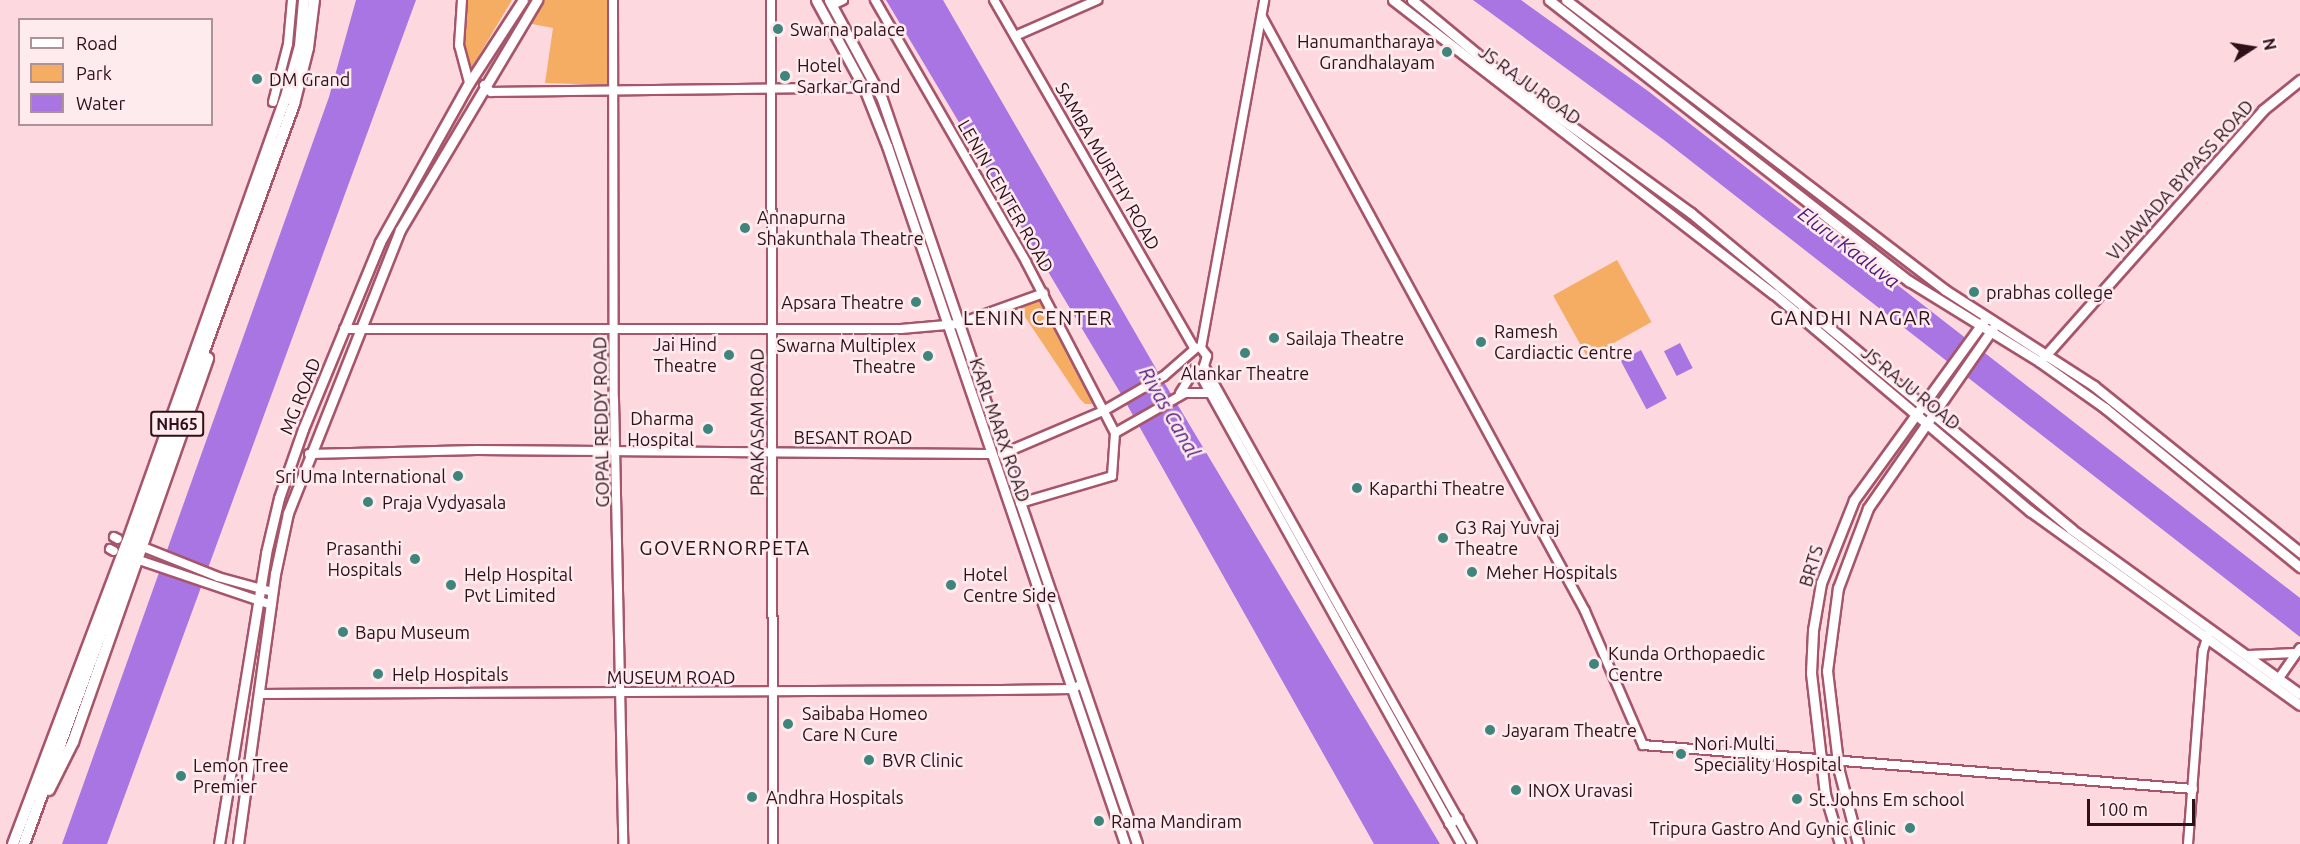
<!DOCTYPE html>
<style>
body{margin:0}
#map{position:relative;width:2300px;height:844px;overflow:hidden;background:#fed8df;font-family:Ubuntu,sans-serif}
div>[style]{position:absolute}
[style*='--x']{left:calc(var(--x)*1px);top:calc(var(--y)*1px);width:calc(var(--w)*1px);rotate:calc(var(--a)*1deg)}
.green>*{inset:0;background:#f5ac63;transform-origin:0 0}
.water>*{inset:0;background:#a975e2;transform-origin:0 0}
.roads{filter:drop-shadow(2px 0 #a6556b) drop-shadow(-2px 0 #a6556b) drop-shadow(0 2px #a6556b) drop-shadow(0 -2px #a6556b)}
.minor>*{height:8px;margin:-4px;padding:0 4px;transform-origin:4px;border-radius:4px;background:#fff}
.major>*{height:9px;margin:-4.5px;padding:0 4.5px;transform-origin:4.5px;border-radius:4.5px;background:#fff}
.highway>*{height:10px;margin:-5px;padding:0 5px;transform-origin:5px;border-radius:5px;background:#fff}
.dots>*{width:16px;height:16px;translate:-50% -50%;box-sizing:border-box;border:3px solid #feebee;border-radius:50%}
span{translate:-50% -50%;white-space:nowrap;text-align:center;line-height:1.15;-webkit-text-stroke:5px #feebee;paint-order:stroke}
.shield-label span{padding:2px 4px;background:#feebee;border:2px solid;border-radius:4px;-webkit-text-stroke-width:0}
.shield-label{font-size:16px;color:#2f0f18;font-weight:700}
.poi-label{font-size:18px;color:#2f0f18}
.left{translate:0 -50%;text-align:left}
.right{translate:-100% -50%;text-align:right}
.street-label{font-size:18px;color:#2f0f18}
.water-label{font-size:20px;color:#4f197b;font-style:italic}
.neighbourhood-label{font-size:20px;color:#2f0f18;letter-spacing:1.5px}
.legend{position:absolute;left:18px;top:18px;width:195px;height:108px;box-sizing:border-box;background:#feebee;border:2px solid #ab9398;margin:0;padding:8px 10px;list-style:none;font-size:18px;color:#2f0f18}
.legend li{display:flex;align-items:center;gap:12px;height:30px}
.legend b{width:30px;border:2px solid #ab9398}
.north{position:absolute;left:2222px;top:18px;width:60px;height:60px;-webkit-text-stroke:4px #feebee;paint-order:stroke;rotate:78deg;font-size:16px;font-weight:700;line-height:24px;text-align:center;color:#2f0f18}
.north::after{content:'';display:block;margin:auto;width:21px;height:27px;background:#2f0f18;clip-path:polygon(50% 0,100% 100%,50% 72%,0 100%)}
.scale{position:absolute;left:2087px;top:799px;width:108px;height:27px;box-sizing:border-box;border:3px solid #2f0f18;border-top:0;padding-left:8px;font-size:18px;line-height:21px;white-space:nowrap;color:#2f0f18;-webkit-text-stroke:4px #feebee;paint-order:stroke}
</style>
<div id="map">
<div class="green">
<i style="clip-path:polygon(467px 0,512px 0,469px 72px,465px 42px)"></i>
<i style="clip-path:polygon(542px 0,609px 0,607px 85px,545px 83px,553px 28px,527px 23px)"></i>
<i style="left:1617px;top:260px;width:71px;height:73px;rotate:61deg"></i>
<i style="clip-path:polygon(1042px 296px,1094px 401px,1092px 404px,1085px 404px,1080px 399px,1019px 308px)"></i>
</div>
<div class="water">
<i style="clip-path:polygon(356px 0,416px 0,107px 844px,62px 844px,329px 97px)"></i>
<i style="clip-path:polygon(886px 0,943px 0,1158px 372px,1440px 844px,1374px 844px,1121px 394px)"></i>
<i style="clip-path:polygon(1473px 0,1521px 0,1648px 91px,2300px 598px,2300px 637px,1664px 140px)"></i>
<i style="left:1680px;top:343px;width:28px;height:18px;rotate:63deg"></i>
<i style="left:1641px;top:350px;width:55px;height:23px;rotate:62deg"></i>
</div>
<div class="roads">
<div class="minor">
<i style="--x:462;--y:0;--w:45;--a:93.8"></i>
<i style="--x:459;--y:45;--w:39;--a:75"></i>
<i style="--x:613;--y:0;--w:399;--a:89.9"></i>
<i style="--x:614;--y:399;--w:445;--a:88.8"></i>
<i style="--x:771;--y:0;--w:844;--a:89.86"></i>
<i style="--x:875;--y:0;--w:302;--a:60"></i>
<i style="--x:1026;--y:262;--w:193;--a:62.5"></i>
<i style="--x:1115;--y:433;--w:43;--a:94"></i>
<i style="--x:1112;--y:476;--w:96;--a:163.6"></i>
<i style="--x:994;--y:0;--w:401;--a:60.1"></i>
<i style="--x:832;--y:5;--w:12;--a:-24"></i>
<i style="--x:1262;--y:17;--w:676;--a:61.46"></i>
<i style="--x:1585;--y:611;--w:146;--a:66.6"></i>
<i style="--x:1643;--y:745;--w:552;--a:4.57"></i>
<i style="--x:1015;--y:36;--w:90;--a:-23.7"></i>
<i style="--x:484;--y:85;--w:10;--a:45"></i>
<i style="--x:491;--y:92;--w:386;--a:-0.7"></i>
<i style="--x:273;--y:102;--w:60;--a:-75.5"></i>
<i style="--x:288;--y:44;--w:44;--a:-84.8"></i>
<i style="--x:344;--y:329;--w:557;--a:0"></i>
<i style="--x:901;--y:329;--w:57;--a:-5"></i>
<i style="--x:958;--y:324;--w:91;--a:-19.8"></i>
<i style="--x:1201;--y:348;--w:10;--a:53"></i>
<i style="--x:1207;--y:356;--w:10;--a:107"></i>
<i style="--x:1204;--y:366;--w:548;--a:60.72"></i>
<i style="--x:1201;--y:348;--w:354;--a:-79.7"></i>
<i style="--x:1197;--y:369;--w:543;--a:60.94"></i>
<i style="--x:1180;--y:393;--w:28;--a:-58"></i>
<i style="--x:1115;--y:433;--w:81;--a:-29.7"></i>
<i style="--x:1185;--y:393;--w:25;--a:0"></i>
<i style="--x:309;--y:454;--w:168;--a:-1.4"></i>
<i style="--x:477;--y:450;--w:512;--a:0.45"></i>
<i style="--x:1002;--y:454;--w:112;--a:-23.1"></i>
<i style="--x:1105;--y:410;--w:68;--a:-30"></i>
<i style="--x:1164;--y:376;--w:43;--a:-41.2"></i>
<i style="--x:114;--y:537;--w:4;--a:27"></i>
<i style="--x:143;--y:547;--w:81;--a:21.8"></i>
<i style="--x:218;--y:577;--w:57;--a:15.3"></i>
<i style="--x:110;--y:549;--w:4;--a:27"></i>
<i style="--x:139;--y:560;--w:140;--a:18.7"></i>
<i style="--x:2249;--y:655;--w:47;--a:-2.4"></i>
<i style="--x:2277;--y:681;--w:40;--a:-55.1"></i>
<i style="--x:259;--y:694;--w:742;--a:-0.31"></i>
<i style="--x:1001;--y:690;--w:71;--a:-0.8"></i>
<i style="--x:1072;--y:689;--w:11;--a:-27"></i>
<i style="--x:2188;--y:844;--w:194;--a:-85.6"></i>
<i style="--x:2203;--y:651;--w:17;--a:-73"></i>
</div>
<div class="major">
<i style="--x:816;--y:0;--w:100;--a:61.4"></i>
<i style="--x:864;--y:88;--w:62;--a:68.4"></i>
<i style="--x:887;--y:146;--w:737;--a:71.17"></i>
<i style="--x:829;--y:0;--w:112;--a:61.8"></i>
<i style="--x:882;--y:99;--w:787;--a:71.1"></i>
<i style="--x:1393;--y:0;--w:481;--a:37.7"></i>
<i style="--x:1774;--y:294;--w:336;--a:40.3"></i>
<i style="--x:2030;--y:511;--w:332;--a:35.7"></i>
<i style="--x:1412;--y:0;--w:130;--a:39.7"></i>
<i style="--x:1512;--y:83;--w:221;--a:36"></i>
<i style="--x:1691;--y:213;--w:494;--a:39.7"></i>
<i style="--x:2071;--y:529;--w:282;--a:35.8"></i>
<i style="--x:1549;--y:0;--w:457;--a:38"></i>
<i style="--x:1909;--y:281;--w:154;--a:31.7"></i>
<i style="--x:2040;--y:362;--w:80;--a:35.3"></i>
<i style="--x:2105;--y:408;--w:252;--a:39.2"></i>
<i style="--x:1566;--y:0;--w:477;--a:37.4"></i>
<i style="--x:1945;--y:290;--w:177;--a:32.8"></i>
<i style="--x:2094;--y:386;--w:265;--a:38.9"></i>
<i style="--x:2044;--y:357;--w:330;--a:-48.4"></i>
<i style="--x:2263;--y:110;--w:48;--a:-39"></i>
<i style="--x:1449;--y:823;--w:10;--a:-29"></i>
<i style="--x:219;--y:844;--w:295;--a:-80.8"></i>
<i style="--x:266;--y:553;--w:57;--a:-76.7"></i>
<i style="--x:279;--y:498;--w:73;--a:-70.8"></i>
<i style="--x:303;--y:429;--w:202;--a:-67.6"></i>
<i style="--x:380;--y:242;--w:182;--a:-60.8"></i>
<i style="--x:469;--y:83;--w:99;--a:-57"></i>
<i style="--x:238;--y:844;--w:273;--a:-82.2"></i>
<i style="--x:275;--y:574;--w:62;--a:-78"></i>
<i style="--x:288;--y:513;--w:304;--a:-68.4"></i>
<i style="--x:400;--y:230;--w:268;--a:-59.2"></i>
<i style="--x:1840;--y:844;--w:52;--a:-106.7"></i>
<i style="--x:1825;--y:794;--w:122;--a:-96.6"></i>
<i style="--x:1811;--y:673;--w:43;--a:-87.3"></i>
<i style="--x:1813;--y:630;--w:48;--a:-80.3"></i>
<i style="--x:1821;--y:583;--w:89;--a:-68.3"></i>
<i style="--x:1854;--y:500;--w:223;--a:-54"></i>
<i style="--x:1858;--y:844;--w:75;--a:-104.6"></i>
<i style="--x:1839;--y:771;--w:101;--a:-96.8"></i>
<i style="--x:1827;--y:671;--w:84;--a:-82.5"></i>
<i style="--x:1838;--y:588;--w:85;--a:-69.4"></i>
<i style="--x:1868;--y:508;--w:219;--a:-55.2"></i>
</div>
<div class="highway">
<i style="--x:49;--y:790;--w:54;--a:-63.4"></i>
<i style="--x:73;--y:742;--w:407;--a:-70.6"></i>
<i style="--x:13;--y:844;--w:322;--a:-69.3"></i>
<i style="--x:127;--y:543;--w:470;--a:-70.4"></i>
<i style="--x:285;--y:100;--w:56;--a:-74.5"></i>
<i style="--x:300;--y:46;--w:46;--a:-85"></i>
<i style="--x:24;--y:844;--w:788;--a:-69.95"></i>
<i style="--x:294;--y:104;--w:58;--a:-76"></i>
<i style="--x:308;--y:48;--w:48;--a:-82.9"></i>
</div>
</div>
<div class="dots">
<i style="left:778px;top:29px;background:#3f857c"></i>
<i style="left:1447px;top:52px;background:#3f857c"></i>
<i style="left:785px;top:76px;background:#3f857c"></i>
<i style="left:257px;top:79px;background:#3f857c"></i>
<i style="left:745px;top:228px;background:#3f857c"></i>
<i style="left:1974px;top:292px;background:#3f857c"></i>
<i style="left:916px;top:302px;background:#3f857c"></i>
<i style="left:1274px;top:338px;background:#3f857c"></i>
<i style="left:1481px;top:342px;background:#3f857c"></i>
<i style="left:1245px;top:353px;background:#3f857c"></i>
<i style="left:729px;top:355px;background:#3f857c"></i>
<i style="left:928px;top:356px;background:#3f857c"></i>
<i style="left:708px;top:429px;background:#3f857c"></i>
<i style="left:458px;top:476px;background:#3f857c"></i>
<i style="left:1357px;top:488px;background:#3f857c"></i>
<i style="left:368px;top:502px;background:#3f857c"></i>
<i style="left:1443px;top:538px;background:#3f857c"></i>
<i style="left:415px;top:559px;background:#3f857c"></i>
<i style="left:1472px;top:572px;background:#3f857c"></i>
<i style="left:451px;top:585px;background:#3f857c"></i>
<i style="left:951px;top:585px;background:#3f857c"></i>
<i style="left:343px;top:632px;background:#3f857c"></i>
<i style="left:1594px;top:664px;background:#3f857c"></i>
<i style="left:378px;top:674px;background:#3f857c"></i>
<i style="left:788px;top:724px;background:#3f857c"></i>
<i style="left:1490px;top:730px;background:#3f857c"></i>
<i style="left:1681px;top:754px;background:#3f857c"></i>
<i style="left:869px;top:760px;background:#3f857c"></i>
<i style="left:181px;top:776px;background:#3f857c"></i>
<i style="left:1516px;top:790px;background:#3f857c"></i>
<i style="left:752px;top:797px;background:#3f857c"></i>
<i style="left:1797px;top:799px;background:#3f857c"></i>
<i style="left:1099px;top:821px;background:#3f857c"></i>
<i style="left:1910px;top:828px;background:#3f857c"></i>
</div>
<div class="shield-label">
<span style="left:177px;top:424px">NH65</span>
</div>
<div class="poi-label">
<span class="left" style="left:790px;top:29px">Swarna palace</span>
<span class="right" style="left:1435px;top:52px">Hanumantharaya<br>Grandhalayam</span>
<span class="left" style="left:797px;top:76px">Hotel<br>Sarkar Grand</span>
<span class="left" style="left:269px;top:79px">DM Grand</span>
<span class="left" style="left:757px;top:228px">Annapurna<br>Shakunthala Theatre</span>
<span class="left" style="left:1986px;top:292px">prabhas college</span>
<span class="right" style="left:904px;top:302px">Apsara Theatre</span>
<span class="left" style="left:1494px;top:342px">Ramesh<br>Cardiactic Centre</span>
<span class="left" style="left:1286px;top:338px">Sailaja Theatre</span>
<span class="right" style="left:717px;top:355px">Jai Hind<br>Theatre</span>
<span class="right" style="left:916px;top:356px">Swarna Multiplex<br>Theatre</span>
<span style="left:1245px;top:373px">Alankar Theatre</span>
<span class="right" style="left:694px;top:429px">Dharma<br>Hospital</span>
<span class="right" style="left:446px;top:476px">Sri Uma International</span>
<span class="left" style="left:1369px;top:488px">Kaparthi Theatre</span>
<span class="left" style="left:382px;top:502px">Praja Vydyasala</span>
<span class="left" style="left:1455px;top:538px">G3 Raj Yuvraj<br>Theatre</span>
<span class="right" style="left:402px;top:559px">Prasanthi<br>Hospitals</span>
<span class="left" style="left:1486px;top:572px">Meher Hospitals</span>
<span class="left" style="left:464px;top:585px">Help Hospital<br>Pvt Limited</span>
<span class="left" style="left:963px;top:585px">Hotel<br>Centre Side</span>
<span class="left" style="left:355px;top:632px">Bapu Museum</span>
<span class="left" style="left:1608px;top:664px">Kunda Orthopaedic<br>Centre</span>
<span class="left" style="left:392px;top:674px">Help Hospitals</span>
<span class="left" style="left:802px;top:724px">Saibaba Homeo<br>Care N Cure</span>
<span class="left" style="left:1502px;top:730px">Jayaram Theatre</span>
<span class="left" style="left:1694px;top:754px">Nori Multi<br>Speciality Hospital</span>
<span class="left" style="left:882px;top:760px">BVR Clinic</span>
<span class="left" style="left:193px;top:776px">Lemon Tree<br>Premier</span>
<span class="left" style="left:1528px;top:790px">INOX Uravasi</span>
<span class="left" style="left:766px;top:797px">Andhra Hospitals</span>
<span class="left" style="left:1809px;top:799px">St.Johns Em school</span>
<span class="left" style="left:1111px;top:821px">Rama Mandiram</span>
<span class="right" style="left:1896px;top:828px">Tripura Gastro And Gynic Clinic</span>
</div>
<div class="street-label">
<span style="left:1530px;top:85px;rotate:36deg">JS RAJU ROAD</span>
<span style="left:1108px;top:166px;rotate:60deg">SAMBA MURTHY ROAD</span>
<span style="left:2180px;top:180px;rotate:-48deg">VIJAWADA BYPASS ROAD</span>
<span style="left:1006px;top:196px;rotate:60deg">LENIN CENTER ROAD</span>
<span style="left:1911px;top:388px;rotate:39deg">JS RAJU ROAD</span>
<span style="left:300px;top:396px;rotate:-68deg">MG ROAD</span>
<span style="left:601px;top:422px;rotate:-91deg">GOPAL REDDY ROAD</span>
<span style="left:757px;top:422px;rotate:-90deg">PRAKASAM ROAD</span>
<span style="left:1000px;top:430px;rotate:71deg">KARL MARX ROAD</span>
<span style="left:853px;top:437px">BESANT ROAD</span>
<span style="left:1811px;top:566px;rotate:-73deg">BRTS</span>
<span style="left:671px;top:677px">MUSEUM ROAD</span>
</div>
<div class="water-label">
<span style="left:1849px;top:247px;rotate:37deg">Eluru Kaaluva</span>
<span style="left:1170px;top:412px;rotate:60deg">Rivas Canal</span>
</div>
<div class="neighbourhood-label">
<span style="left:1038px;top:317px">LENIN CENTER</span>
<span style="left:1851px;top:317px">GANDHI NAGAR</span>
<span style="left:725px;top:547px">GOVERNORPETA</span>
</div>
<ul class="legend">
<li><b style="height:8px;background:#fff"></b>Road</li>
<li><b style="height:16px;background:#f5ac63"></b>Park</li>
<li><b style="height:16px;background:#a975e2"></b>Water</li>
</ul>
<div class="north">N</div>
<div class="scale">100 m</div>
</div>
